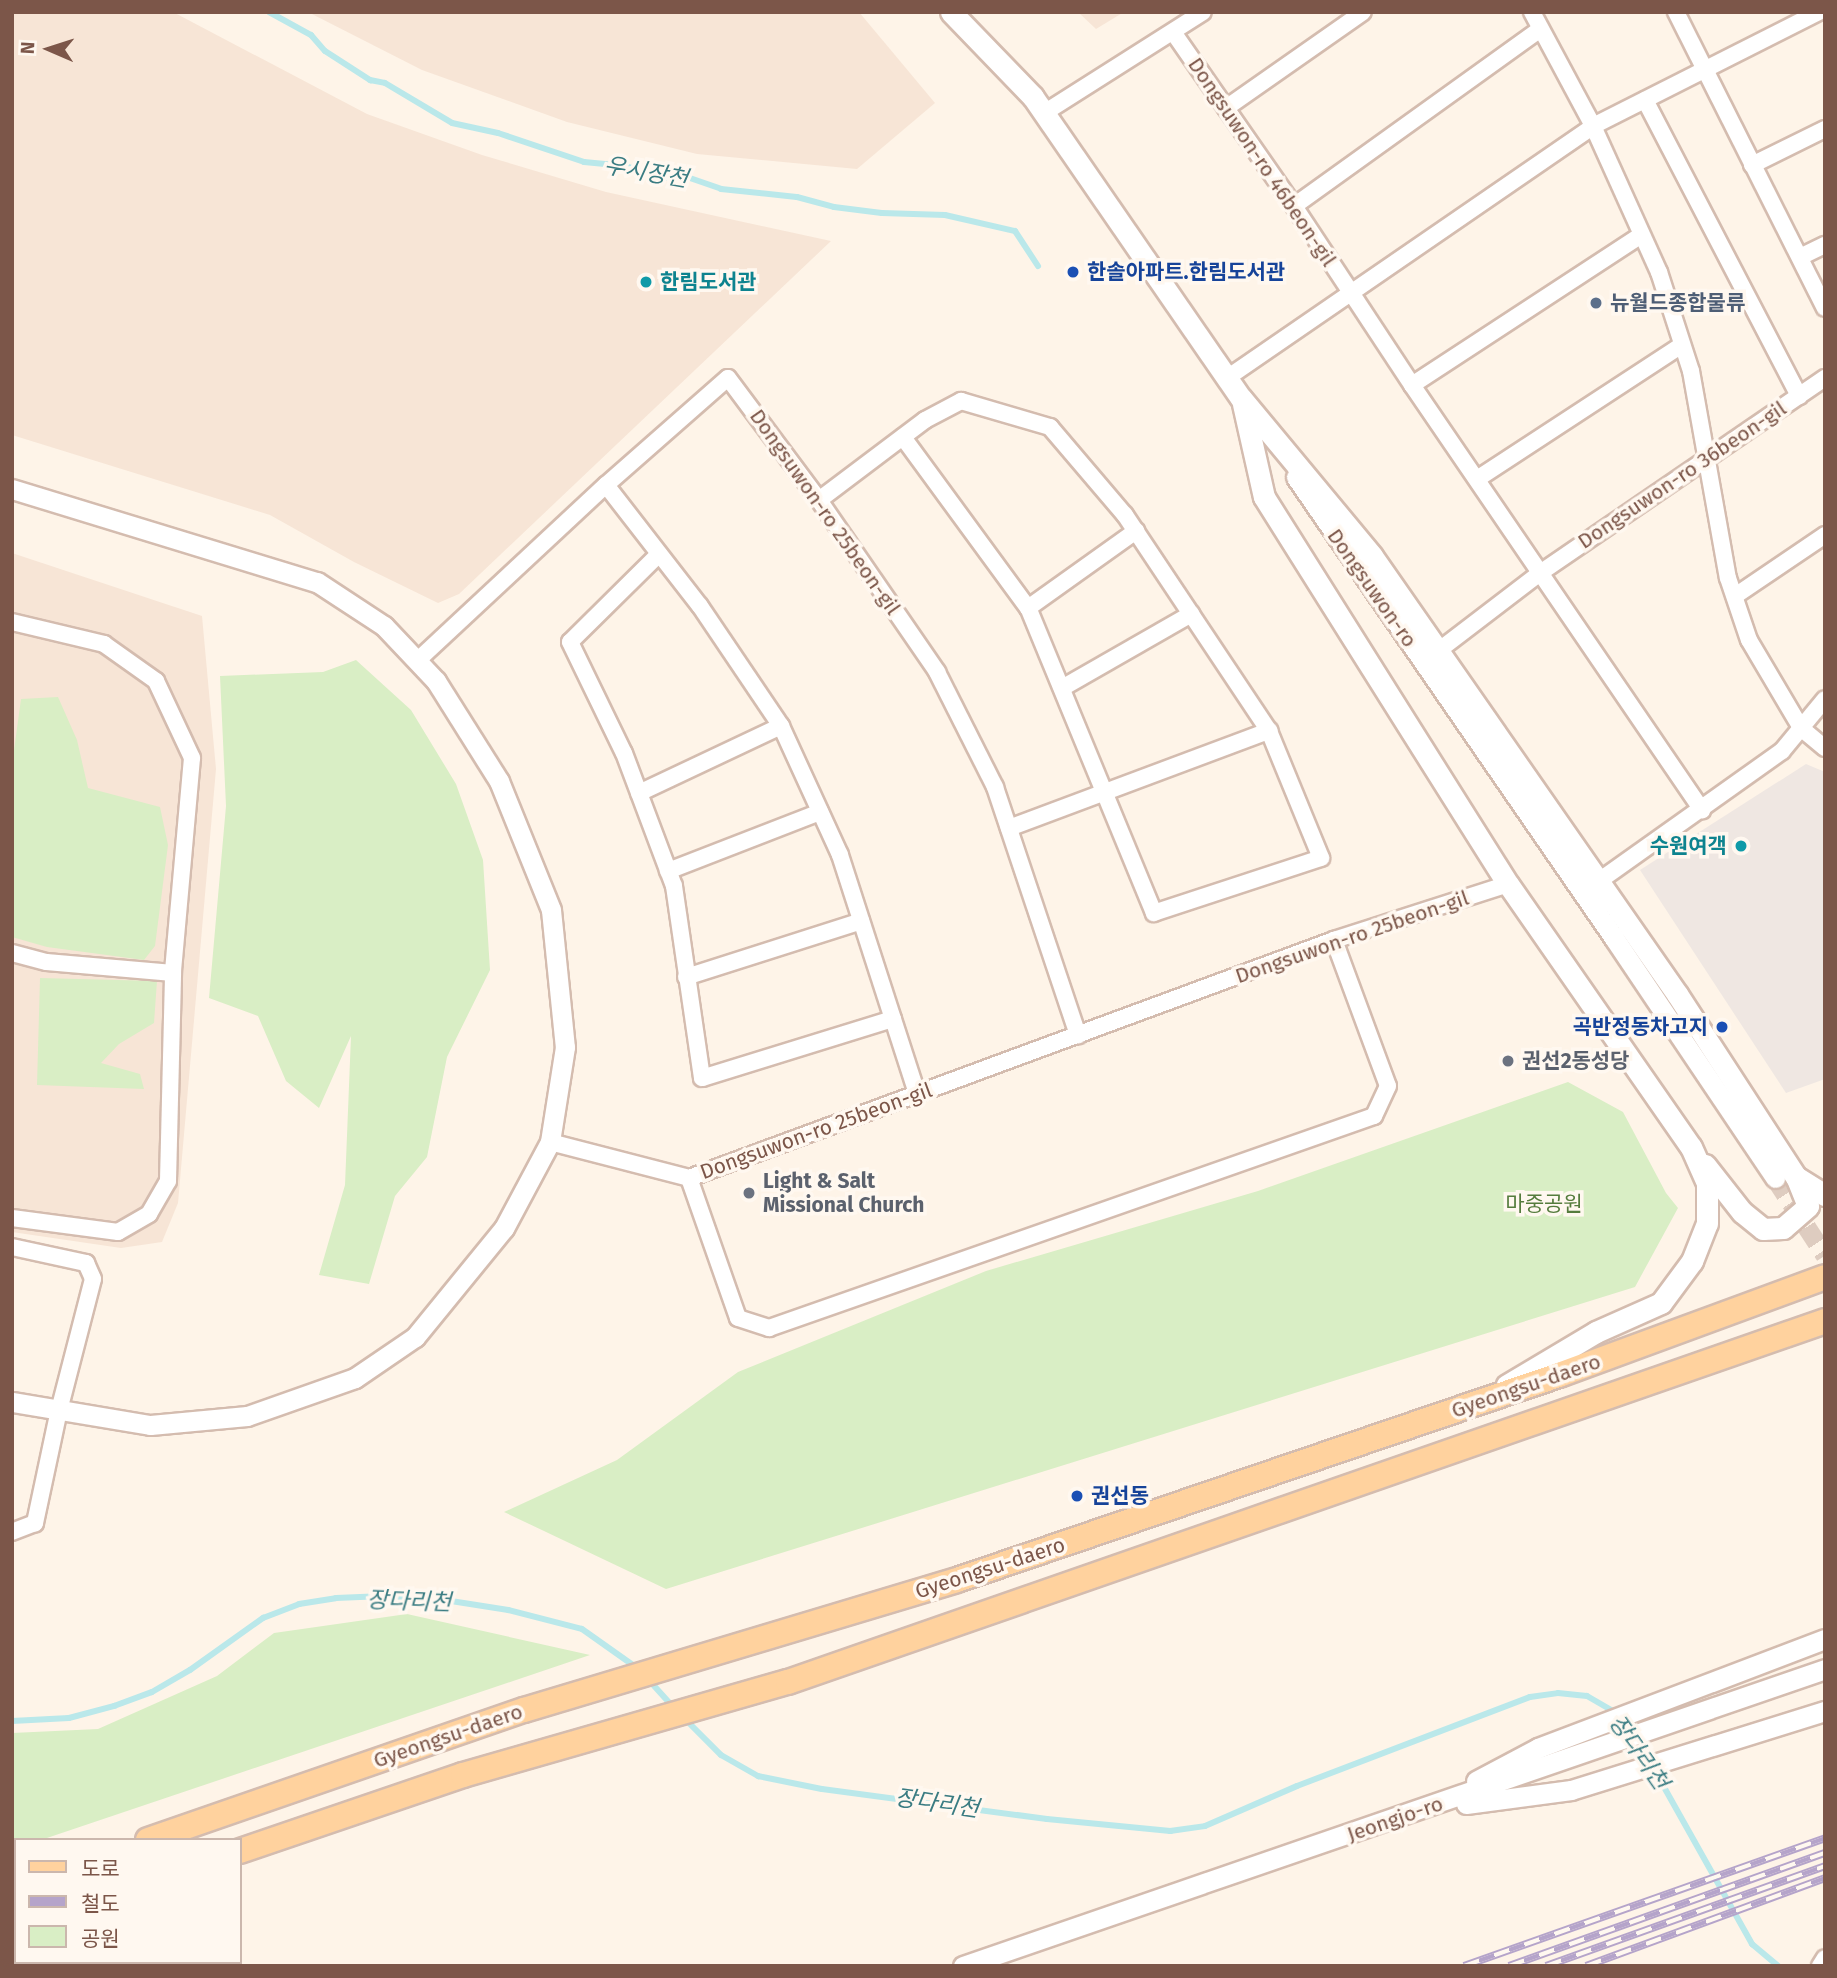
<!DOCTYPE html>
<meta charset="utf-8">
<style>
body{margin:0}
#map{position:relative;width:1837px;height:1978px;overflow:hidden;background:#fef4e8;font-family:"Fira Sans","Noto Sans KR",sans-serif}
div>[style]{position:absolute}
[style*='--x']{left:calc(var(--x)*1px);top:calc(var(--y)*1px);width:calc(var(--w)*1px);rotate:calc(var(--a)*1deg)}
.residential>*{inset:0;background:#f7e5d6}
.industrial>*{inset:0;background:#efe7e2}
.green>*{inset:0;background:#d9eec5}
.stream>*{height:6px;margin:-3px;padding:0 3px;transform-origin:3px;border-radius:3px;background:#bae8ea}
.tertiary-tunnel>*{height:19px;margin-top:-9.5px;transform-origin:0;background:repeating-linear-gradient(90deg,#deccc0 0 19px,transparent 0 29px)}
.roads{filter:drop-shadow(2px 0 #d4bcaf) drop-shadow(-2px 0 #d4bcaf) drop-shadow(0 2px #d4bcaf) drop-shadow(0 -2px #d4bcaf)}
.minor>*{height:16px;margin:-8px;padding:0 8px;transform-origin:8px;border-radius:8px;background:#fff}
.tertiary>*{height:19px;margin:-9.5px;padding:0 9.5px;transform-origin:9.5px;border-radius:9.5px;background:#fff}
.secondary>*{height:21px;margin:-10.5px;padding:0 10.5px;transform-origin:10.5px;border-radius:10.5px;background:#fff}
.primary>*{height:24px;margin:-12px;padding:0 12px;transform-origin:12px;border-radius:12px;background:#ffd29e}
.rail>*{height:8px;margin-top:-4px;transform-origin:0;background:repeating-linear-gradient(90deg,#fff8f0 0 16px,#b5a4ca 0 32px);box-sizing:border-box;border-block:2px solid #b5a4ca}
.dots>*{width:19px;height:19px;translate:-50% -50%;box-sizing:border-box;border:4px solid #fff8f0;border-radius:50%}
span{translate:-50% -50%;white-space:nowrap;text-align:center;line-height:1.15;-webkit-text-stroke:7px #fff8f0;paint-order:stroke}
.street-label{font-size:21px;color:#7c5649}
.transit-label{font-size:21px;color:#164399;font-weight:700}
.left{translate:0 -50%;text-align:left}
.right{translate:-100% -50%;text-align:right}
.culture-label{font-size:21px;color:#0d838f;font-weight:700}
.service-label{font-size:21px;color:#4e5e75;font-weight:700}
.worship-label{font-size:21px;color:#5b616d;font-weight:700}
.park-label{font-size:21px;color:#557c3d}
.water-label{font-size:23px;color:#3a7c82;font-style:italic}
.frame{position:absolute;inset:0;border:14px solid #7c5649;pointer-events:none}
.legend{position:absolute;left:14px;top:1838px;width:228px;height:126px;box-sizing:border-box;background:#fff8f0;border:2px solid #cbb7ad;margin:0;padding:9px 12px;list-style:none;font-size:21px;color:#7c5649}
.legend li{display:flex;align-items:center;gap:14px;height:35px}
.legend b{width:35px;border:2px solid #cbb7ad}
.north{position:absolute;left:14px;top:14px;width:70px;height:70px;-webkit-text-stroke:5px #fff8f0;paint-order:stroke;rotate:273deg;font-size:19px;font-weight:700;line-height:28px;text-align:center;color:#7c5649}
.north::after{content:'';display:block;margin:auto;width:24px;height:32px;background:#7c5649;clip-path:polygon(50% 0,100% 100%,50% 72%,0 100%)}
</style>
<div id="map">
<div class="residential">
<i style="clip-path:polygon(12px 12px,173px 12px,367px 114px,482px 155px,606px 192px,831px 241px,459px 594px,438px 603px,354px 562px,270px 515px,12px 435px)"></i>
<i style="clip-path:polygon(308px 12px,859px 12px,935px 103px,857px 169px,697px 154px,567px 122px,422px 70px)"></i>
<i style="clip-path:polygon(1078px 12px,1124px 12px,1096px 29px)"></i>
<i style="clip-path:polygon(12px 553px,202px 616px,216px 769px,178px 1203px,162px 1242px,121px 1248px,12px 1232px)"></i>
</div>
<div class="industrial">
<i style="clip-path:polygon(1806px 764px,1825px 772px,1825px 1079px,1786px 1093px,1640px 870px)"></i>
</div>
<div class="green">
<i style="clip-path:polygon(356px 660px,411px 710px,456px 784px,483px 860px,490px 970px,447px 1057px,427px 1157px,395px 1196px,369px 1284px,319px 1275px,345px 1185px,351px 1036px,319px 1108px,286px 1081px,258px 1016px,209px 998px,226px 806px,220px 676px,323px 672px)"></i>
<i style="clip-path:polygon(58px 697px,77px 740px,88px 788px,160px 807px,168px 845px,155px 946px,144px 960px,47px 947px,12px 937px,12px 765px,21px 699px)"></i>
<i style="clip-path:polygon(40px 978px,157px 981px,154px 1023px,119px 1044px,101px 1063px,140px 1074px,144px 1089px,37px 1085px)"></i>
<i style="clip-path:polygon(1568px 1082px,1623px 1112px,1666px 1193px,1678px 1208px,1635px 1287px,666px 1589px,504px 1512px,617px 1460px,738px 1372px,986px 1271px,1258px 1191px)"></i>
<i style="clip-path:polygon(407px 1614px,590px 1655px,41px 1840px,16px 1840px,16px 1848px,12px 1850px,12px 1733px,98px 1729px,217px 1676px,274px 1633px)"></i>
</div>
<div class="stream">
<i style="--x:269;--y:12;--w:48;--a:28.7"></i>
<i style="--x:311;--y:35;--w:21;--a:49"></i>
<i style="--x:325;--y:51;--w:54;--a:32.8"></i>
<i style="--x:370;--y:80;--w:15;--a:11"></i>
<i style="--x:385;--y:83;--w:78;--a:30.8"></i>
<i style="--x:452;--y:123;--w:47;--a:12.3"></i>
<i style="--x:498;--y:133;--w:91;--a:18.6"></i>
<i style="--x:584;--y:162;--w:42;--a:5.4"></i>
<i style="--x:626;--y:166;--w:36;--a:19"></i>
<i style="--x:660;--y:178;--w:27;--a:-2"></i>
<i style="--x:687;--y:177;--w:36;--a:19"></i>
<i style="--x:721;--y:189;--w:76;--a:6"></i>
<i style="--x:797;--y:197;--w:38;--a:15"></i>
<i style="--x:834;--y:207;--w:48;--a:7.1"></i>
<i style="--x:882;--y:213;--w:63;--a:1.8"></i>
<i style="--x:945;--y:215;--w:72;--a:12.9"></i>
<i style="--x:1015;--y:231;--w:42;--a:56.7"></i>
<i style="--x:647;--y:1678;--w:42;--a:47.9"></i>
<i style="--x:685;--y:1719;--w:51;--a:45"></i>
<i style="--x:721;--y:1755;--w:43;--a:29.6"></i>
<i style="--x:758;--y:1776;--w:65;--a:11.5"></i>
<i style="--x:822;--y:1789;--w:227;--a:7.6"></i>
<i style="--x:1047;--y:1819;--w:124;--a:5.6"></i>
<i style="--x:1170;--y:1831;--w:35;--a:-8"></i>
<i style="--x:1205;--y:1826;--w:100;--a:-23.5"></i>
<i style="--x:1297;--y:1786;--w:249;--a:-20.9"></i>
<i style="--x:1530;--y:1697;--w:28;--a:-8"></i>
<i style="--x:1558;--y:1693;--w:29;--a:6"></i>
<i style="--x:1587;--y:1696;--w:30;--a:30"></i>
<i style="--x:1613;--y:1711;--w:55;--a:53.1"></i>
<i style="--x:1646;--y:1755;--w:217;--a:60.7"></i>
<i style="--x:1752;--y:1944;--w:34;--a:40"></i>
<i style="--x:12;--y:1721;--w:57;--a:-3"></i>
<i style="--x:69;--y:1718;--w:47;--a:-14.9"></i>
<i style="--x:114;--y:1706;--w:40;--a:-20.2"></i>
<i style="--x:152;--y:1692;--w:44;--a:-30.1"></i>
<i style="--x:190;--y:1670;--w:90;--a:-35.5"></i>
<i style="--x:263;--y:1618;--w:39;--a:-21"></i>
<i style="--x:299;--y:1604;--w:37;--a:-9"></i>
<i style="--x:336;--y:1598;--w:48;--a:-2.4"></i>
<i style="--x:384;--y:1596;--w:67;--a:4.3"></i>
<i style="--x:451;--y:1601;--w:58;--a:9"></i>
<i style="--x:508;--y:1610;--w:76;--a:14.4"></i>
<i style="--x:582;--y:1629;--w:71;--a:35.3"></i>
</div>
<div class="tertiary-tunnel">
<i style="--x:1775;--y:1178;--w:92;--a:57"></i>
</div>
<div class="roads">
<div class="minor">
<i style="--x:1532;--y:12;--w:129;--a:61.8"></i>
<i style="--x:1593;--y:126;--w:160;--a:65.7"></i>
<i style="--x:1659;--y:272;--w:104;--a:72.1"></i>
<i style="--x:1691;--y:371;--w:210;--a:79.9"></i>
<i style="--x:1728;--y:578;--w:65;--a:71.3"></i>
<i style="--x:1749;--y:640;--w:102;--a:59.4"></i>
<i style="--x:1801;--y:728;--w:31;--a:40"></i>
<i style="--x:1676;--y:12;--w:331;--a:63.3"></i>
<i style="--x:1173;--y:32;--w:212;--a:55.2"></i>
<i style="--x:1294;--y:206;--w:214;--a:56.6"></i>
<i style="--x:1412;--y:385;--w:515;--a:55.69"></i>
<i style="--x:1645;--y:100;--w:334;--a:62.5"></i>
<i style="--x:1226;--y:108;--w:167;--a:-35"></i>
<i style="--x:1044;--y:113;--w:188;--a:-32.4"></i>
<i style="--x:1752;--y:165;--w:81;--a:-26.3"></i>
<i style="--x:1294;--y:206;--w:303;--a:-35.7"></i>
<i style="--x:1800;--y:257;--w:28;--a:-26"></i>
<i style="--x:1227;--y:378;--w:444;--a:-34.5"></i>
<i style="--x:1593;--y:126;--w:253;--a:-26.8"></i>
<i style="--x:1412;--y:385;--w:274;--a:-33.2"></i>
<i style="--x:1477;--y:479;--w:245;--a:-33.2"></i>
<i style="--x:606;--y:485;--w:153;--a:52.2"></i>
<i style="--x:700;--y:606;--w:145;--a:56"></i>
<i style="--x:781;--y:726;--w:142;--a:65.4"></i>
<i style="--x:840;--y:855;--w:251;--a:72.1"></i>
<i style="--x:819;--y:500;--w:133;--a:-37"></i>
<i style="--x:925;--y:420;--w:41;--a:-27.8"></i>
<i style="--x:961;--y:401;--w:93;--a:16.3"></i>
<i style="--x:1050;--y:427;--w:116;--a:49.6"></i>
<i style="--x:1125;--y:515;--w:260;--a:56.3"></i>
<i style="--x:1269;--y:731;--w:137;--a:67.7"></i>
<i style="--x:1321;--y:858;--w:176;--a:161.8"></i>
<i style="--x:1154;--y:913;--w:330;--a:-112.4"></i>
<i style="--x:1028;--y:608;--w:212;--a:-126.2"></i>
<i style="--x:659;--y:554;--w:125;--a:135.3"></i>
<i style="--x:570;--y:642;--w:123;--a:64.1"></i>
<i style="--x:624;--y:753;--w:142;--a:69.4"></i>
<i style="--x:674;--y:886;--w:194;--a:81.7"></i>
<i style="--x:702;--y:1078;--w:200;--a:-17.2"></i>
<i style="--x:1735;--y:596;--w:109;--a:-34.1"></i>
<i style="--x:1028;--y:608;--w:133;--a:-35.5"></i>
<i style="--x:12;--y:622;--w:95;--a:13.4"></i>
<i style="--x:104;--y:644;--w:64;--a:35.4"></i>
<i style="--x:156;--y:681;--w:85;--a:64.9"></i>
<i style="--x:192;--y:758;--w:216;--a:95.1"></i>
<i style="--x:173;--y:973;--w:127;--a:-175"></i>
<i style="--x:46;--y:962;--w:35;--a:-165"></i>
<i style="--x:1438;--y:651;--w:128;--a:-37.4"></i>
<i style="--x:1540;--y:573;--w:345;--a:-34.4"></i>
<i style="--x:417;--y:661;--w:258;--a:-43"></i>
<i style="--x:606;--y:485;--w:162;--a:-41.3"></i>
<i style="--x:728;--y:378;--w:152;--a:53.3"></i>
<i style="--x:819;--y:500;--w:209;--a:55.5"></i>
<i style="--x:937;--y:672;--w:129;--a:63.2"></i>
<i style="--x:995;--y:787;--w:262;--a:71.5"></i>
<i style="--x:1062;--y:688;--w:149;--a:-29.8"></i>
<i style="--x:639;--y:793;--w:157;--a:-25.3"></i>
<i style="--x:1009;--y:828;--w:278;--a:-20.5"></i>
<i style="--x:668;--y:871;--w:163;--a:-21.2"></i>
<i style="--x:1599;--y:881;--w:224;--a:-35.4"></i>
<i style="--x:1782;--y:751;--w:67;--a:-50.4"></i>
<i style="--x:686;--y:977;--w:184;--a:-17.7"></i>
<i style="--x:550;--y:1142;--w:144;--a:14.5"></i>
<i style="--x:689;--y:1178;--w:688;--a:-20.25"></i>
<i style="--x:1334;--y:940;--w:183;--a:-17.8"></i>
<i style="--x:689;--y:1178;--w:148;--a:70.7"></i>
<i style="--x:738;--y:1318;--w:33;--a:18"></i>
<i style="--x:769;--y:1328;--w:641;--a:-19.31"></i>
<i style="--x:1374;--y:1116;--w:33;--a:-65"></i>
<i style="--x:1388;--y:1086;--w:156;--a:-110.3"></i>
<i style="--x:12;--y:1218;--w:107;--a:7.5"></i>
<i style="--x:118;--y:1232;--w:36;--a:-30"></i>
<i style="--x:149;--y:1214;--w:38;--a:-60"></i>
<i style="--x:168;--y:1181;--w:208;--a:-88.6"></i>
<i style="--x:12;--y:1247;--w:76;--a:12.2"></i>
<i style="--x:86;--y:1263;--w:17;--a:66"></i>
<i style="--x:93;--y:1279;--w:135;--a:104.5"></i>
<i style="--x:59;--y:1410;--w:116;--a:102"></i>
<i style="--x:35;--y:1523;--w:25;--a:159"></i>
<i style="--x:82;--y:1966;--w:4;--a:-76"></i>
<i style="--x:1820;--y:1966;--w:9;--a:-58"></i>
</div>
<div class="tertiary">
<i style="--x:1296;--y:477;--w:560;--a:55.4"></i>
<i style="--x:1614;--y:938;--w:289;--a:56.1"></i>
<i style="--x:12;--y:489;--w:319;--a:17"></i>
<i style="--x:317;--y:582;--w:80;--a:33.3"></i>
<i style="--x:384;--y:626;--w:76;--a:46.6"></i>
<i style="--x:436;--y:681;--w:118;--a:57.8"></i>
<i style="--x:499;--y:781;--w:139;--a:68"></i>
<i style="--x:551;--y:910;--w:138;--a:84.2"></i>
<i style="--x:565;--y:1047;--w:96;--a:99"></i>
<i style="--x:550;--y:1142;--w:98;--a:118.1"></i>
<i style="--x:504;--y:1228;--w:141;--a:129.2"></i>
<i style="--x:415;--y:1337;--w:73;--a:145.7"></i>
<i style="--x:355;--y:1378;--w:114;--a:160.6"></i>
<i style="--x:247;--y:1416;--w:97;--a:174.7"></i>
<i style="--x:150;--y:1425;--w:140;--a:-170.5"></i>
<i style="--x:1476;--y:1781;--w:70;--a:-28"></i>
<i style="--x:1538;--y:1748;--w:307;--a:-20.8"></i>
<i style="--x:1466;--y:1804;--w:106;--a:-7.6"></i>
<i style="--x:1571;--y:1790;--w:266;--a:-17.3"></i>
<i style="--x:963;--y:1966;--w:912;--a:-19.01"></i>
</div>
<div class="secondary">
<i style="--x:951;--y:12;--w:118;--a:46"></i>
<i style="--x:1033;--y:97;--w:366;--a:55.4"></i>
<i style="--x:1241;--y:398;--w:205;--a:50.3"></i>
<i style="--x:1372;--y:556;--w:534;--a:55.15"></i>
<i style="--x:1677;--y:994;--w:218;--a:57"></i>
<i style="--x:1796;--y:1177;--w:34;--a:32"></i>
<i style="--x:1243;--y:404;--w:95;--a:77.3"></i>
<i style="--x:1264;--y:497;--w:457;--a:57.8"></i>
<i style="--x:1508;--y:884;--w:320;--a:55.2"></i>
<i style="--x:1691;--y:1147;--w:39;--a:66"></i>
<i style="--x:1707;--y:1183;--w:40;--a:90"></i>
<i style="--x:1707;--y:1223;--w:41;--a:111.5"></i>
<i style="--x:1692;--y:1261;--w:52;--a:126.4"></i>
<i style="--x:1661;--y:1303;--w:71;--a:156"></i>
<i style="--x:1596;--y:1332;--w:104;--a:149.2"></i>
<i style="--x:1705;--y:1165;--w:60;--a:51.8"></i>
<i style="--x:1742;--y:1212;--w:27;--a:39"></i>
<i style="--x:1763;--y:1229;--w:20;--a:-3"></i>
<i style="--x:1783;--y:1228;--w:33;--a:-41"></i>
<i style="--x:1808;--y:1206;--w:31;--a:-112"></i>
</div>
<div class="primary">
<i style="--x:148;--y:1840;--w:398;--a:-19.1"></i>
<i style="--x:524;--y:1710;--w:452;--a:-16.7"></i>
<i style="--x:957;--y:1580;--w:636;--a:-18.81"></i>
<i style="--x:1559;--y:1375;--w:283;--a:-20.2"></i>
<i style="--x:240;--y:1851;--w:236;--a:-18.8"></i>
<i style="--x:463;--y:1775;--w:338;--a:-16"></i>
<i style="--x:788;--y:1682;--w:1098;--a:-19.19"></i>
<i style="--x:12;--y:1888;--w:4;--a:-27"></i>
<i style="--x:12;--y:1931;--w:4;--a:-14"></i>
</div>
</div>
<div class="rail">
<i style="--x:1464;--y:1966;--w:383;--a:-19.5"></i>
<i style="--x:1509;--y:1966;--w:336;--a:-19.7"></i>
<i style="--x:1546;--y:1966;--w:296;--a:-19.7"></i>
<i style="--x:1586;--y:1966;--w:255;--a:-20.2"></i>
</div>
<div class="dots">
<i style="left:1073px;top:272px;background:#1a4fb4"></i>
<i style="left:646px;top:282px;background:#0f9aa8"></i>
<i style="left:1596px;top:303px;background:#5c6f8a"></i>
<i style="left:1741px;top:846px;background:#0f9aa8"></i>
<i style="left:1722px;top:1027px;background:#1a4fb4"></i>
<i style="left:1508px;top:1061px;background:#6b7280"></i>
<i style="left:749px;top:1193px;background:#6b7280"></i>
<i style="left:1077px;top:1496px;background:#1a4fb4"></i>
</div>
<div class="street-label">
<span style="left:1262px;top:162px;rotate:56deg">Dongsuwon-ro 46beon-gil</span>
<span style="left:1682px;top:475px;rotate:-34deg">Dongsuwon-ro 36beon-gil</span>
<span style="left:825px;top:512px;rotate:55deg">Dongsuwon-ro 25beon-gil</span>
<span style="left:1372px;top:588px;rotate:55deg">Dongsuwon-ro</span>
<span style="left:1352px;top:937px;rotate:-19deg">Dongsuwon-ro 25beon-gil</span>
<span style="left:816px;top:1131px;rotate:-20deg">Dongsuwon-ro 25beon-gil</span>
<span style="left:1526px;top:1386px;rotate:-19deg">Gyeongsu-daero</span>
<span style="left:990px;top:1568px;rotate:-18deg">Gyeongsu-daero</span>
<span style="left:448px;top:1736px;rotate:-19deg">Gyeongsu-daero</span>
<span style="left:1395px;top:1819px;rotate:-19deg">Jeongjo-ro</span>
</div>
<div class="transit-label">
<span class="left" style="left:1087px;top:272px">한솔아파트.한림도서관</span>
<span class="right" style="left:1708px;top:1027px">곡반정동차고지</span>
<span class="left" style="left:1091px;top:1496px">권선동</span>
</div>
<div class="culture-label">
<span class="left" style="left:660px;top:282px">한림도서관</span>
<span class="right" style="left:1727px;top:846px">수원여객</span>
</div>
<div class="service-label">
<span class="left" style="left:1610px;top:303px">뉴월드종합물류</span>
</div>
<div class="worship-label">
<span class="left" style="left:1522px;top:1061px">권선2동성당</span>
<span class="left" style="left:763px;top:1193px">Light &amp; Salt<br>Missional Church</span>
</div>
<div class="park-label">
<span style="left:1544px;top:1204px">마중공원</span>
</div>
<div class="water-label">
<span style="left:646px;top:172px;rotate:10deg">우시장천</span>
<span style="left:409px;top:1601px;rotate:2deg">장다리천</span>
<span style="left:1639px;top:1752px;rotate:55deg">장다리천</span>
<span style="left:937px;top:1803px;rotate:8deg">장다리천</span>
</div>
<div class="frame"></div>
<ul class="legend">
<li><b style="height:9px;background:#ffd29e"></b>도로</li>
<li><b style="height:9px;background:#b5a4ca"></b>철도</li>
<li><b style="height:19px;background:#d9eec5"></b>공원</li>
</ul>
<div class="north">N</div>
</div>
